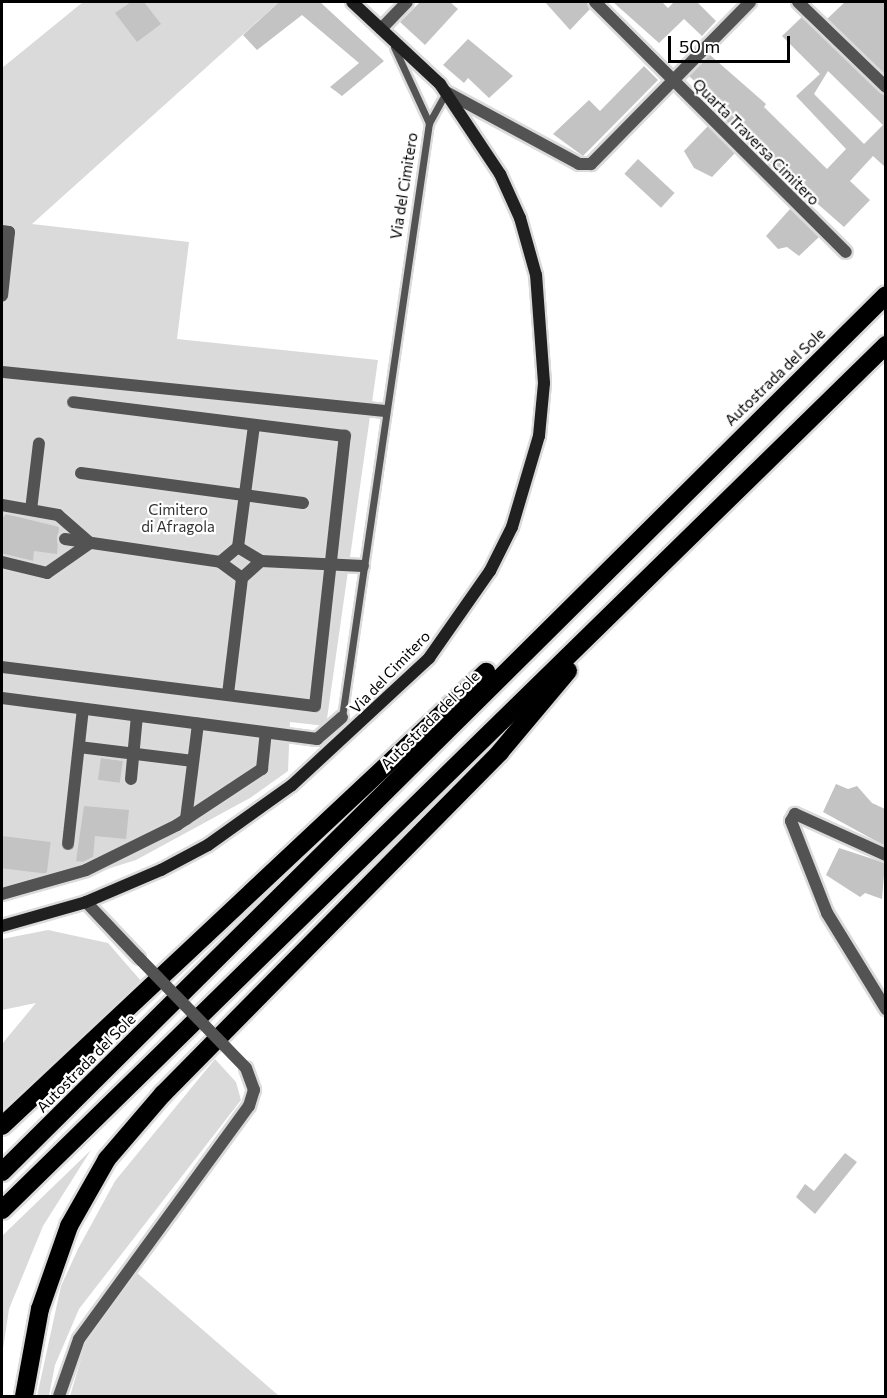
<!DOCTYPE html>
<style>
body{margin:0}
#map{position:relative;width:887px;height:1398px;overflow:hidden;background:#fff;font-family:Commissioner,sans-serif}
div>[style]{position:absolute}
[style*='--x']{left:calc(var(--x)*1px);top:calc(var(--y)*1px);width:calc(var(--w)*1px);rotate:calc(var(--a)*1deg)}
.green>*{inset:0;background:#dadada}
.building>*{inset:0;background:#c3c3c3;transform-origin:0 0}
.roads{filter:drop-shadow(2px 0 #dbdbdb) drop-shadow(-2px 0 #dbdbdb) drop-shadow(0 2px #dbdbdb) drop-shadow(0 -2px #dbdbdb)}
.lane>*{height:7px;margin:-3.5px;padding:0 3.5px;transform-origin:3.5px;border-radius:3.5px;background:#535353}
.street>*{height:12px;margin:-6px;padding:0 6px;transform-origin:6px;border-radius:6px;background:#535353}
.secondary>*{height:12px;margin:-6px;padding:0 6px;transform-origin:6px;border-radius:6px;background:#202020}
.highway>*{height:18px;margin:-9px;padding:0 9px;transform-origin:9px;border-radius:9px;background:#000}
.street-bridge>*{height:12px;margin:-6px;padding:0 6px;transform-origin:6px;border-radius:6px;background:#535353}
span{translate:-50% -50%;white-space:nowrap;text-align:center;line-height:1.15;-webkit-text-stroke:4.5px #fff;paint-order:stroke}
.street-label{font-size:15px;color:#000}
.park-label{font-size:15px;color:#313131}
.frame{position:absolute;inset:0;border:3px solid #000;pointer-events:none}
.scale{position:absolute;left:668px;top:36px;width:122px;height:27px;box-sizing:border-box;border:3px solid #000;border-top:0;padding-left:8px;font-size:18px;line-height:21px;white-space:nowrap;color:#000;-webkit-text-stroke:4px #fff;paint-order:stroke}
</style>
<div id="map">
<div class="green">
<i style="clip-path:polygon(83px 2px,279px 2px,32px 224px,189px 242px,177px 339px,378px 360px,326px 726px,290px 722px,288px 771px,250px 798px,136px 860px,2px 902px,2px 68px)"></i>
<i style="clip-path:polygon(48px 930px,108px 943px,142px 982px,2px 1117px,2px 1044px,36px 1003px,2px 1010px,2px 939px)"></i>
<i style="clip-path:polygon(215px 1059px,236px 1082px,241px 1100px,79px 1309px,55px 1365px,49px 1396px,37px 1396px,61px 1286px,78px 1249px,115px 1181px)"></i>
<i style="clip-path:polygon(91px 1150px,43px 1226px,9px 1309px,2px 1356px,2px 1236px)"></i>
<i style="clip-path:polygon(136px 1272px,279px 1396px,70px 1396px,85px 1345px)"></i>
</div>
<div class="building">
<i style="clip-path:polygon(131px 2px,144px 2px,161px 24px,137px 42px,115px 13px)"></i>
<i style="clip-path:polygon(279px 2px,320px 2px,384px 61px,342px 96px,330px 87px,359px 63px,302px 15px,257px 50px,243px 35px)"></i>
<i style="clip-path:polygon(420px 2px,450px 2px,458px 9px,425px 45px,400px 22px)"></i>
<i style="clip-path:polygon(545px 2px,587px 2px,590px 9px,570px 30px)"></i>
<i style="clip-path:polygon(613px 2px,662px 2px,668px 8px,674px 2px,697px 2px,716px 21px,702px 36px,684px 19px,659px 43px)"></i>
<i style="clip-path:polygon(845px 2px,885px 2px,885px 75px,827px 19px)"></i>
<i style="clip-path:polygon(evenodd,802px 17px,885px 95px,885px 167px,873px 156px,850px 181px,870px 200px,844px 227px,746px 141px,719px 114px,719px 104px,689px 76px,710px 55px,766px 104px,764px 107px,827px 169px,846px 149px,796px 96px,820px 74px,782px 36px,802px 17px,828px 71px,883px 125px,864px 144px,814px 94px,828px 71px)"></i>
<i style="clip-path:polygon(468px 39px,513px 76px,489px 98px,468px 78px,464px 83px,443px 65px)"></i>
<i style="clip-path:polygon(644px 66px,658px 80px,583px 156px,553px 134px,589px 100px,600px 111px)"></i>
<i style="clip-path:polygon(708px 126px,735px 153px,712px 177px,694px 168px,684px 151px)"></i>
<i style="left:638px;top:159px;width:50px;height:20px;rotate:43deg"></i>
<i style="clip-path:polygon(790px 209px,819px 237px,799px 256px,787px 247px,778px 249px,766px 236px)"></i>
<i style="clip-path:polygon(6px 514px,59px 527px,57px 554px,34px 551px,33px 561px,2px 554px,2px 519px)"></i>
<i style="left:101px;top:758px;width:22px;height:22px;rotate:8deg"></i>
<i style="clip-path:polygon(836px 784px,848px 789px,857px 786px,872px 803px,885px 809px,885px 846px,823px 812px)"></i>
<i style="clip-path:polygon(84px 806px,129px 810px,126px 839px,95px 836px,93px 857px,84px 862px,76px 861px)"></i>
<i style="left:2px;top:836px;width:49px;height:32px;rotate:7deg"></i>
<i style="clip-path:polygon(839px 848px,885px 863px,882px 899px,865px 893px,860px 897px,826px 875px)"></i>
<i style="clip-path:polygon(845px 1153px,857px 1162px,815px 1214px,796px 1197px,805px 1184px,814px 1191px)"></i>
</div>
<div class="roads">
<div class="lane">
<i style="--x:394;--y:47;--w:84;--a:65.3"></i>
<i style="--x:342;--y:717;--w:600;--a:-81.67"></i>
<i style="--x:429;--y:123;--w:35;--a:-61"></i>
</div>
<div class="street">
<i style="--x:595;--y:2;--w:354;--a:44.9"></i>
<i style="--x:798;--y:2;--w:122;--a:44"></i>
<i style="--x:381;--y:29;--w:37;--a:-46"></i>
<i style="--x:446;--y:92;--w:151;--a:28.4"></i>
<i style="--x:579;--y:164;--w:12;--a:0"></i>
<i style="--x:591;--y:164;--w:227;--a:-45.5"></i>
<i style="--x:2;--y:231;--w:7;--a:8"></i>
<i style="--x:9;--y:232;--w:64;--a:96.2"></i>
<i style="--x:2;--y:372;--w:384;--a:5.8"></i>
<i style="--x:81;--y:473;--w:224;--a:7.7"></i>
<i style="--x:2;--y:505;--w:57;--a:10.1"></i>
<i style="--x:58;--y:515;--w:43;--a:41.2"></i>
<i style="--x:90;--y:543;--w:52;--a:145.1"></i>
<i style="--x:47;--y:573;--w:46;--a:-166.3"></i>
<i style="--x:31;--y:510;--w:67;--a:-83.2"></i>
<i style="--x:65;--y:539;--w:157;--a:8.4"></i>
<i style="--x:238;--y:547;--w:122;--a:-82.5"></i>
<i style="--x:261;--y:561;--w:27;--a:-149"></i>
<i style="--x:238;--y:547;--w:23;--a:140"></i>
<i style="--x:220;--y:562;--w:27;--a:36"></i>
<i style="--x:242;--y:578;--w:25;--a:-42"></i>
<i style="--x:261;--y:561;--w:102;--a:2.8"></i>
<i style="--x:2;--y:667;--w:315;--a:7.1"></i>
<i style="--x:315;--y:706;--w:272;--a:-83.7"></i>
<i style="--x:345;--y:436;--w:274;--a:-172.9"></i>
<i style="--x:228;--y:694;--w:117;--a:-83.1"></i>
<i style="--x:2;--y:698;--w:318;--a:7.4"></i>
<i style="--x:317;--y:739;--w:33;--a:-41"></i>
<i style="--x:79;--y:747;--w:115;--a:7"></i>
<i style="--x:131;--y:779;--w:63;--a:-84.6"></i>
<i style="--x:186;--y:819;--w:96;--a:-82.8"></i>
<i style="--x:68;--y:844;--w:136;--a:-83.7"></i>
<i style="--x:886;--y:855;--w:100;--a:-155.7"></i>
<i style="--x:795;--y:814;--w:8;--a:120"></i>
<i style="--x:791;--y:821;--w:99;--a:68.6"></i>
<i style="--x:827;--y:913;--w:113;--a:58.4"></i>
<i style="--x:2;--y:894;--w:87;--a:-15.9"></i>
<i style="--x:86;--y:870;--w:102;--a:-26.3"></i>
<i style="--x:177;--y:825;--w:102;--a:-33.4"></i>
<i style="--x:262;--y:769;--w:36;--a:-84"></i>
<i style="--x:86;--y:902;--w:77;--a:46.6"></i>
<i style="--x:59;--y:1396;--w:60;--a:-70.7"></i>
<i style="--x:79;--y:1339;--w:288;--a:-53.9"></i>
<i style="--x:249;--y:1106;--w:17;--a:-73"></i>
<i style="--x:254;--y:1090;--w:23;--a:-110"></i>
</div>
<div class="secondary">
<i style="--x:2;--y:926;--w:87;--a:-15.9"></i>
<i style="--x:86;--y:902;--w:82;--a:-23.1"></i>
<i style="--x:161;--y:870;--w:53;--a:-28"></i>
<i style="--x:208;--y:845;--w:103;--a:-35.5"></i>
<i style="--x:292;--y:785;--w:187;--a:-42.8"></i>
<i style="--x:429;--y:658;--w:106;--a:-55"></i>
<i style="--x:490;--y:571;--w:49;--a:-63.4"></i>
<i style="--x:512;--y:527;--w:95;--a:-73.5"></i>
<i style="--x:539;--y:436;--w:53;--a:-84.6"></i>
<i style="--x:544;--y:383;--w:108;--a:-94.2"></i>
<i style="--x:536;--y:275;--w:59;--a:-105.7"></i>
<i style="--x:520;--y:218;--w:48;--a:-114.4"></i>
<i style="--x:500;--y:174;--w:108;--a:-123.7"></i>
<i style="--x:440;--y:84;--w:120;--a:-137"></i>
</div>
<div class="highway">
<i style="--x:2;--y:1126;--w:664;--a:-43.17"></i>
<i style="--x:2;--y:1172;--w:1245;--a:-44.77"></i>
<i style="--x:2;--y:1210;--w:1237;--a:-44.38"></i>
<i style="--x:24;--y:1396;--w:88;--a:-79.6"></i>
<i style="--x:40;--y:1309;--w:88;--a:-70.7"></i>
<i style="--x:69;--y:1226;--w:77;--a:-60.4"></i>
<i style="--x:107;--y:1159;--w:86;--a:-49.3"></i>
<i style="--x:163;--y:1094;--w:480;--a:-45.4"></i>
<i style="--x:500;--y:752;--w:106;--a:-50"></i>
</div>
</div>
<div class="street-bridge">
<i style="--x:139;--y:958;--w:153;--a:45.8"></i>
</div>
<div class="street-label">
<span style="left:756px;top:142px;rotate:45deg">Quarta Traversa Cimitero</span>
<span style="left:404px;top:186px;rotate:-81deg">Via del Cimitero</span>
<span style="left:775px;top:377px;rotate:-44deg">Autostrada del Sole</span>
<span style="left:390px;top:672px;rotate:-46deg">Via del Cimitero</span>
<span style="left:430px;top:720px;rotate:-45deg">Autostrada del Sole</span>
<span style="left:86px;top:1063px;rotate:-45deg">Autostrada del Sole</span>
</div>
<div class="park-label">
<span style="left:178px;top:518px">Cimitero<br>di Afragola</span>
</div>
<div class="frame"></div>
<div class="scale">50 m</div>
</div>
